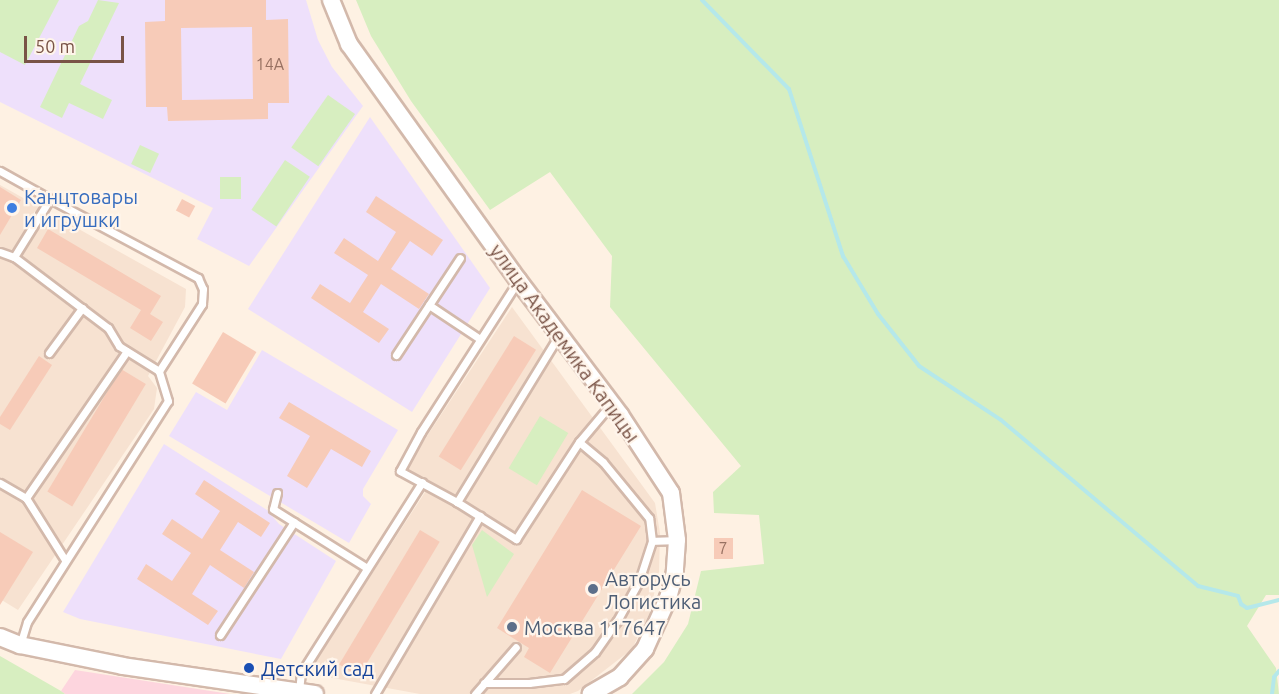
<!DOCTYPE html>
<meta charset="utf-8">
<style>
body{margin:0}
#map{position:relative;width:1279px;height:694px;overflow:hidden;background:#fef1e3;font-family:Ubuntu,sans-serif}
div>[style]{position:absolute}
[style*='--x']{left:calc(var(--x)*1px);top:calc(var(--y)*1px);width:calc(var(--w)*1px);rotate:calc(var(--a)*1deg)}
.residential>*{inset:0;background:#f7e2d1}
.education>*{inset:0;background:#eee0fb}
.medical>*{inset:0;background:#fdd5de}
.green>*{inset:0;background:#d7eec0;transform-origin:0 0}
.stream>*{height:4px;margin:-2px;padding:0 2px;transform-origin:2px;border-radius:2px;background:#b5e8ea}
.building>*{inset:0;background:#f7cbb8;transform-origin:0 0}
.roads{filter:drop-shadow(2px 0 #d3b9ab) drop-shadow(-2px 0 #d3b9ab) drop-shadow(0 2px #d3b9ab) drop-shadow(0 -2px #d3b9ab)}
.service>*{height:7px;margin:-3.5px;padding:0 3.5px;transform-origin:3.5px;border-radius:3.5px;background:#fff}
.tertiary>*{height:16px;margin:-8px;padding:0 8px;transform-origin:8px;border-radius:8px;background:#fff}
.dots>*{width:16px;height:16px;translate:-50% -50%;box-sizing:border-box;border:3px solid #fff5eb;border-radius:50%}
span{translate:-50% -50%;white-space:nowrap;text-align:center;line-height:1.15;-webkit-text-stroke:4.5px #fff5eb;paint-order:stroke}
.number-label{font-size:16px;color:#987162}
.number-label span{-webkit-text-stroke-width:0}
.shop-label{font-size:20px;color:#366cbe}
.left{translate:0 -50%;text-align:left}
.street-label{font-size:20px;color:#795346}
.service-label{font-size:20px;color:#4e5e75}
.transit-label{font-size:20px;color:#164399}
.scale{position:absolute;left:24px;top:36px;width:100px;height:27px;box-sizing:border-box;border:3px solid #795346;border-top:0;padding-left:8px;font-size:18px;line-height:21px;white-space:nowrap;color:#795346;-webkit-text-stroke:4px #fff5eb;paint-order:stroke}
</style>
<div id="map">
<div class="residential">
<i style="clip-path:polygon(0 185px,186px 289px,185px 307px,148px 376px,157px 388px,154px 409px,18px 610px,0 599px)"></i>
<i style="clip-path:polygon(512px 307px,655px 503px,660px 533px,659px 572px,650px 612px,632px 649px,578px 691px,570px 694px,420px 694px,316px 675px,316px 660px,431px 483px,406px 468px)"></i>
</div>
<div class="education">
<i style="clip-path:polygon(0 0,306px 0,318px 40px,332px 67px,363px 106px,249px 266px,197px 239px,213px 208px,0 102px)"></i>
<i style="clip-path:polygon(370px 117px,490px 288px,412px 412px,248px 309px)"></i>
<i style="clip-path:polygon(262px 350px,398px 430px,363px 489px,363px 496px,371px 504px,349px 543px,169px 436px,196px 392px,227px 410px)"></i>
<i style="clip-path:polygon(164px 444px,267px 510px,279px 524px,336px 561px,281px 659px,80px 619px,63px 612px)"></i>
</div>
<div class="medical">
<i style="clip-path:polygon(75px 670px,230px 694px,65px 694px,61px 691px)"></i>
</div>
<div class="green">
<i style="clip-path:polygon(0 0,59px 0,25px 65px,0 52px)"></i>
<i style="clip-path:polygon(98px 0,119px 3px,80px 84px,112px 100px,103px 119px,69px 103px,62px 118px,40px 107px,79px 26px,88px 21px)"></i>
<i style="clip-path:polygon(356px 0,1279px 0,1279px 595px,1266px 595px,1247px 626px,1276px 668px,1279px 694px,632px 694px,664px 662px,688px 624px,701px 571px,764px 564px,759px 515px,714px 513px,713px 492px,741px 466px,610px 307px,612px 256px,550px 172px,490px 210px,411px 101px,371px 36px)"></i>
<i style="left:328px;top:95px;width:33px;height:64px;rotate:35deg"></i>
<i style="left:140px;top:145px;width:21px;height:21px;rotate:25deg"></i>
<i style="left:285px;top:160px;width:30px;height:60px;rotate:34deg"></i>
<i style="left:220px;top:177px;width:21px;height:22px"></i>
<i style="left:540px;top:416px;width:33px;height:61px;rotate:31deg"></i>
<i style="clip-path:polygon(482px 530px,514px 554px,487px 597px,472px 545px)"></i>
<i style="clip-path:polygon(0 656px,61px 691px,65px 694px,0 694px)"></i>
</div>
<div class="stream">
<i style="--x:702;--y:0;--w:124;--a:45.7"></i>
<i style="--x:789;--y:89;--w:176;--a:72.1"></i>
<i style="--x:843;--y:256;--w:68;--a:58.9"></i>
<i style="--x:878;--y:314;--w:66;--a:51.7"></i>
<i style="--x:919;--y:366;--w:98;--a:33.4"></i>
<i style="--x:1001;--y:420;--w:258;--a:40.1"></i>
<i style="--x:1198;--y:586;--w:41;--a:14"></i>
<i style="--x:1238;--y:596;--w:9;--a:69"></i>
<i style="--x:1241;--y:604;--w:7;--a:34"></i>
<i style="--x:1247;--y:608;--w:33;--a:-14"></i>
<i style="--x:1272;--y:694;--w:17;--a:-83"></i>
<i style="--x:1274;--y:677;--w:8;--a:-50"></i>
</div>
<div class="building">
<i style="clip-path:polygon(evenodd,165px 0,266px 0,266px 20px,288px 19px,289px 103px,268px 103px,268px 119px,168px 121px,167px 107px,146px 107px,145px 22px,165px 21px,165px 0,252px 27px,253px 99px,182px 100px,181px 28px,252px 27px)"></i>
<i style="clip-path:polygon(0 187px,21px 200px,0 235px)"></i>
<i style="clip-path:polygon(376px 196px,443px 240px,432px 256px,410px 241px,391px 269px,429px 294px,419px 309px,381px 284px,363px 312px,389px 329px,379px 343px,311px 298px,320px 284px,350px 303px,368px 275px,334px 253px,344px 238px,378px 261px,396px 232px,366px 212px)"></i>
<i style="left:182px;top:199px;width:15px;height:13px;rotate:28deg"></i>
<i style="clip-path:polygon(48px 229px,161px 296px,150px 314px,163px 322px,151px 341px,130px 328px,141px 310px,37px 248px)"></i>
<i style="left:223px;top:332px;width:39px;height:60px;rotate:31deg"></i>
<i style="left:514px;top:336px;width:26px;height:142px;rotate:32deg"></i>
<i style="clip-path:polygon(39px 356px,52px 365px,10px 430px,0 424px,0 417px)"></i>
<i style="left:121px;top:369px;width:29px;height:143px;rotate:31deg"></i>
<i style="clip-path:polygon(289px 402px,371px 451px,362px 467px,331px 449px,307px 488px,287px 476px,310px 436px,279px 418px)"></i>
<i style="clip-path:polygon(204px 480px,270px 523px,261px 537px,238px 522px,220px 550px,254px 572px,244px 588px,210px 565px,192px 594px,218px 611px,208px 625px,137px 579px,146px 564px,172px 581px,191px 553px,162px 534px,172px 519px,202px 539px,220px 511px,195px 494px)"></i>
<i style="clip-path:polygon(582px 490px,641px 526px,550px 673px,524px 657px,529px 648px,497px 628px)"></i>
<i style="left:420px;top:530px;width:23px;height:157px;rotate:31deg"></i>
<i style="clip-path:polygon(0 532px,33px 552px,0 605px)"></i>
<i style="left:714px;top:538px;width:19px;height:21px"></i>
</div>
<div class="roads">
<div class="service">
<i style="--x:0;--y:171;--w:57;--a:29.2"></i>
<i style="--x:50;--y:199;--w:168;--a:28.1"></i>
<i style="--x:198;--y:278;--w:12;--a:66"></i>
<i style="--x:203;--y:289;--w:15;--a:94"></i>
<i style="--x:202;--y:304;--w:80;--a:122.7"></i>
<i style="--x:159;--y:371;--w:47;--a:-148"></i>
<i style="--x:119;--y:346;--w:21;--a:-121"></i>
<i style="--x:108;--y:328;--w:118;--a:-142.9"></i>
<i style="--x:14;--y:257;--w:68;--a:-58.2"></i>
<i style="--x:0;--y:252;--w:15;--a:20"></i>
<i style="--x:429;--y:305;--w:61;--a:33.7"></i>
<i style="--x:559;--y:335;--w:196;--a:121.4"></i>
<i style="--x:457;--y:502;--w:70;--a:32.1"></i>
<i style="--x:516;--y:539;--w:116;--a:-57"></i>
<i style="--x:49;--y:353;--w:56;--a:-53.7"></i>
<i style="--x:396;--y:355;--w:116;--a:-56.6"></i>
<i style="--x:0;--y:483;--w:30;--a:30"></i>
<i style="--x:277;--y:493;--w:16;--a:104"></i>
<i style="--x:273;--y:509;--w:111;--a:32.1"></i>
<i style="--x:457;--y:502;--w:65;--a:-151.5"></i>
<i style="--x:400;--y:471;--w:44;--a:-61.7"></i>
<i style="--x:421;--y:432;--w:179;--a:-57.3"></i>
<i style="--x:652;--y:541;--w:24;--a:-2"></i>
<i style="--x:65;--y:560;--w:73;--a:-122.2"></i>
<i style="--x:26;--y:498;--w:178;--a:-55.5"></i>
<i style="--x:220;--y:635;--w:135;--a:-56.8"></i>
<i style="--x:20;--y:645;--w:24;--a:-73"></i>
<i style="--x:27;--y:622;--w:262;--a:-57.5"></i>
<i style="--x:168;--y:401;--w:31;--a:-107"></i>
<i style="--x:484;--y:683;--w:45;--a:0"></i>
<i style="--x:529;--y:683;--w:35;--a:-7"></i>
<i style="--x:564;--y:679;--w:41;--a:-41.1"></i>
<i style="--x:595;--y:652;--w:38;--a:-55"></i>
<i style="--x:617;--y:621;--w:46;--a:-61.2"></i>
<i style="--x:639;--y:581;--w:42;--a:-72"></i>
<i style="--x:652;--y:541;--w:23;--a:-97"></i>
<i style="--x:649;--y:518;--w:72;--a:-129.4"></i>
<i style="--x:603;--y:462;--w:31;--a:-140"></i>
<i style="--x:579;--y:442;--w:50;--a:-49.9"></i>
<i style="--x:299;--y:691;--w:18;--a:-84"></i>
<i style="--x:301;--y:673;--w:226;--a:-57.6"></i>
<i style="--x:375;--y:694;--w:207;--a:-59.5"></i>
<i style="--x:475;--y:694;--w:62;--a:-48.9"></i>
</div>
<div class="tertiary">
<i style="--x:331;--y:0;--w:48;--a:67.8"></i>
<i style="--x:349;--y:44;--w:290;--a:54.4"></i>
<i style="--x:518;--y:280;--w:169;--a:52.9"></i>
<i style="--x:620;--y:415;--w:93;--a:56.8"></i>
<i style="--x:671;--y:493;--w:47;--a:82.7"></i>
<i style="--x:677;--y:540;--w:32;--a:94"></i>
<i style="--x:675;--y:572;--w:27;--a:105"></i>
<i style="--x:668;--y:598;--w:56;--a:114.3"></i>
<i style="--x:645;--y:649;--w:38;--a:132"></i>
<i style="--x:620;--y:677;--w:34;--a:150"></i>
<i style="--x:0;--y:637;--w:22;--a:22"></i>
<i style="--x:20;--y:645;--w:105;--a:11.5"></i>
<i style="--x:123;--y:666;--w:194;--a:8.3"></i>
</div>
</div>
<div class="dots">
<i style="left:12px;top:208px;background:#3f7fe0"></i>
<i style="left:593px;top:589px;background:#5c6f8a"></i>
<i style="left:512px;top:627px;background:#5c6f8a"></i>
<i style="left:249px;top:668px;background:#1a4fb4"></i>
</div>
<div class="number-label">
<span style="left:270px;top:64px">14А</span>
<span style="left:723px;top:548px">7</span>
</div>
<div class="shop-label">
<span class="left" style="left:24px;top:208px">Канцтовары<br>и игрушки</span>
</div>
<div class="street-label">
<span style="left:565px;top:343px;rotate:54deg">улица Академика Капицы</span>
</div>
<div class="service-label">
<span class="left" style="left:605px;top:590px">Авторусь<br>Логистика</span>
<span class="left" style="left:524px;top:627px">Москва 117647</span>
</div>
<div class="transit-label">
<span class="left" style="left:261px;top:668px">Детский сад</span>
</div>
<div class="scale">50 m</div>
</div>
